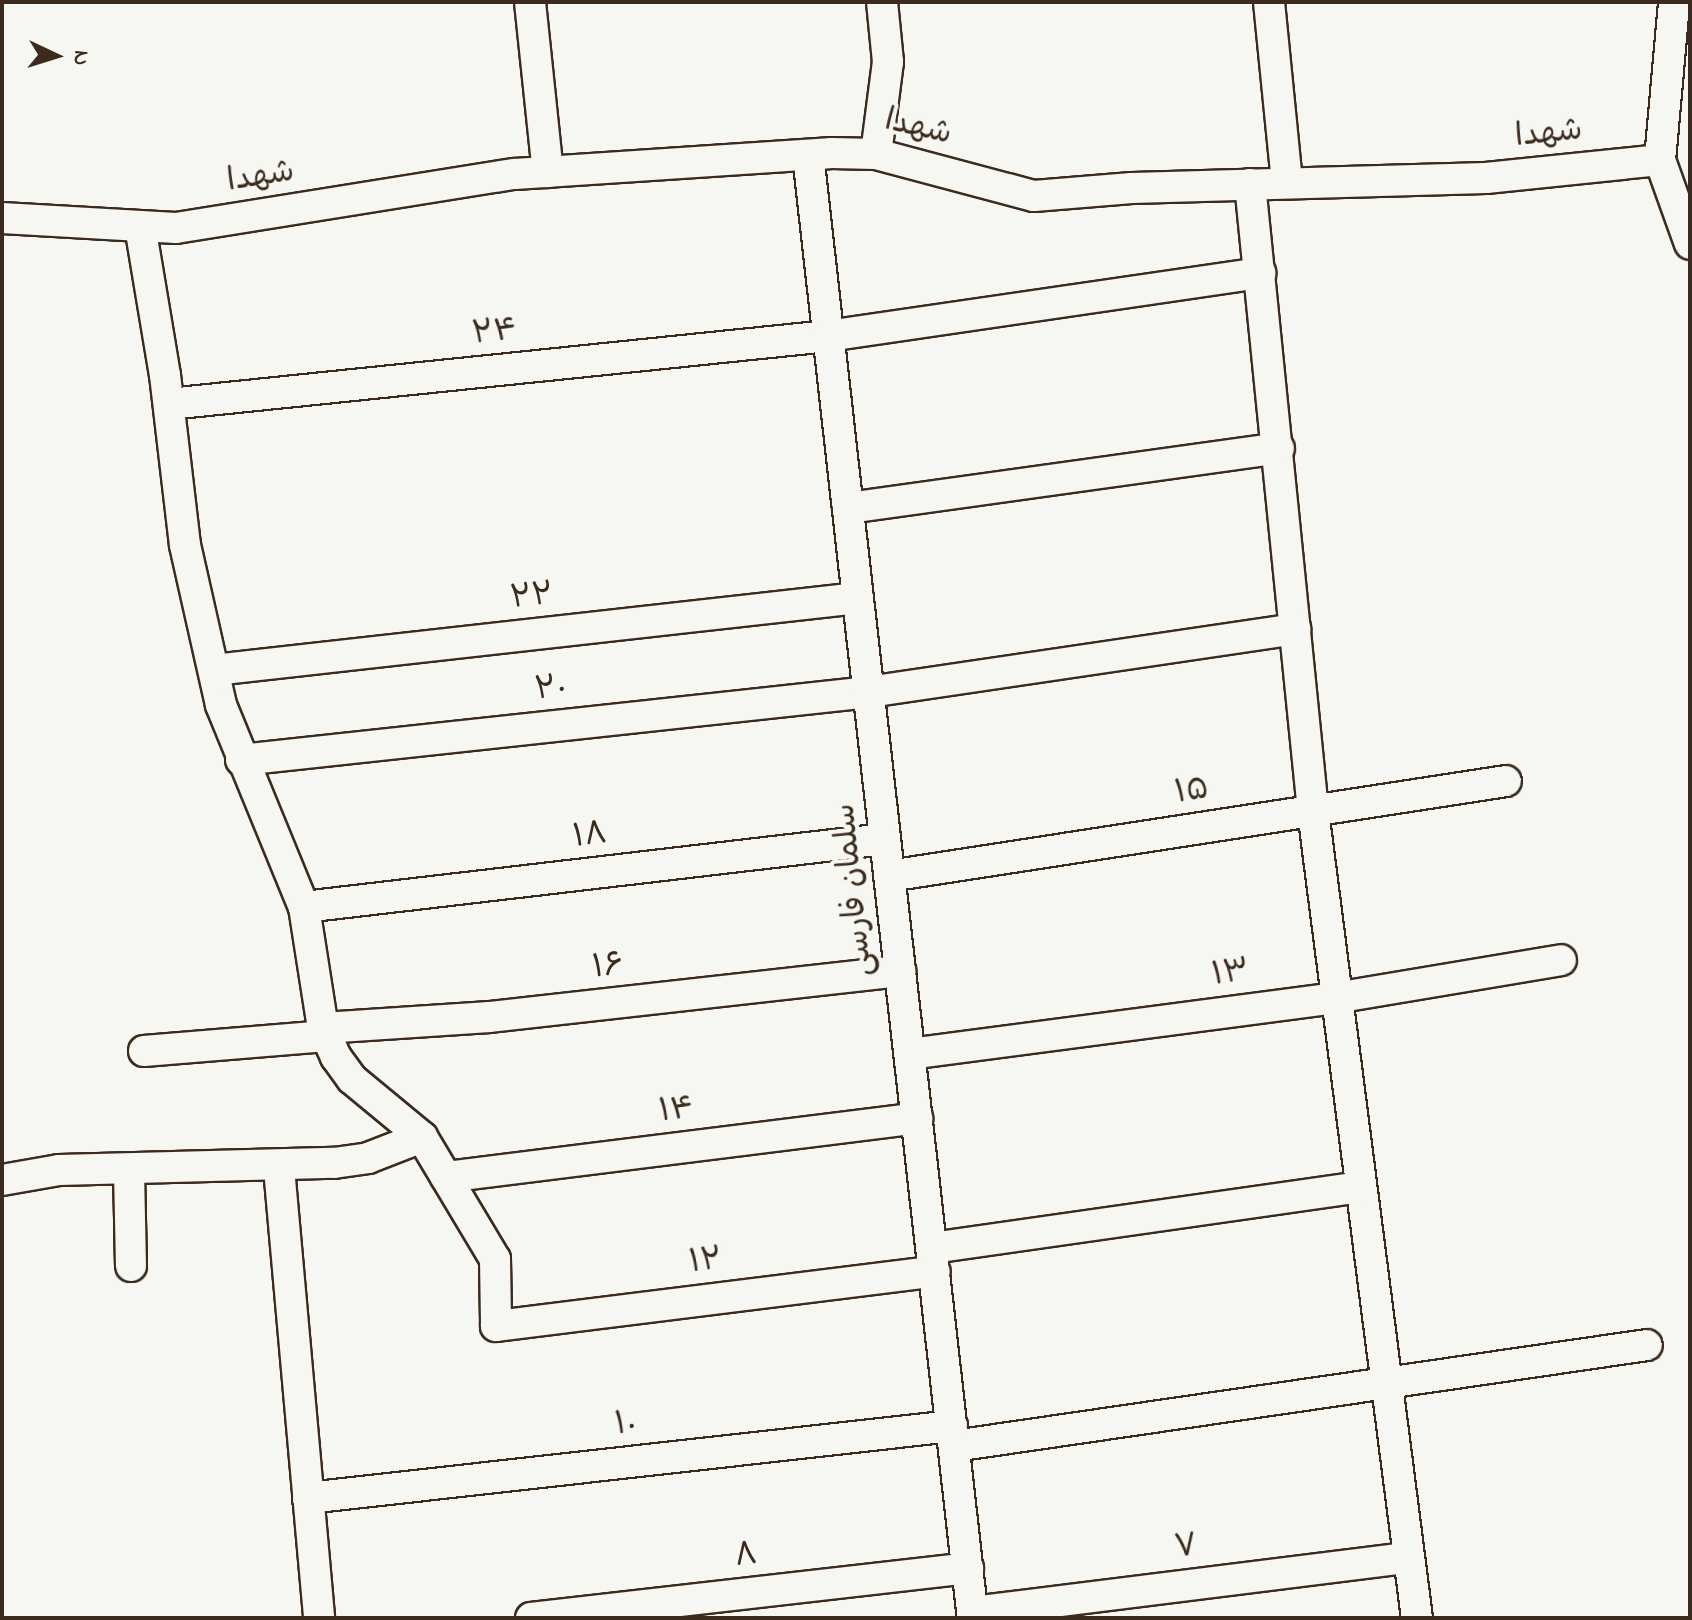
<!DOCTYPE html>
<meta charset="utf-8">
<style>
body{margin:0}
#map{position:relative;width:1692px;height:1620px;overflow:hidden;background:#f6f6f2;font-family:"Indie Flower","Playpen Sans Arabic",sans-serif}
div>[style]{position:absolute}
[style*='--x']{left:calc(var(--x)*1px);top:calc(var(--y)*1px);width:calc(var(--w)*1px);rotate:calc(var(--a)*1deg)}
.roads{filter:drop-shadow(2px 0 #3b2a1e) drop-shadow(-2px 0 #3b2a1e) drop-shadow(0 2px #3b2a1e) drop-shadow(0 -2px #3b2a1e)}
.minor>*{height:30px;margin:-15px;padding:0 15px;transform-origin:15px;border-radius:15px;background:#f6f6f2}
span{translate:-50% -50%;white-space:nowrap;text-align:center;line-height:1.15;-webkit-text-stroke:8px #f6f6f2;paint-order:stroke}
.street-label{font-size:32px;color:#3b2a1e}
.frame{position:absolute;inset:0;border:4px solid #3b2a1e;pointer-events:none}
.north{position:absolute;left:16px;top:16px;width:80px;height:80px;-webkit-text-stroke:6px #f6f6f2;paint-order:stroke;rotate:94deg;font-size:22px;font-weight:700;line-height:32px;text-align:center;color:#3b2a1e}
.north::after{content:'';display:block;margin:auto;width:28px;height:36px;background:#3b2a1e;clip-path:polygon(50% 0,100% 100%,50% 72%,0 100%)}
</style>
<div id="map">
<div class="roads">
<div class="minor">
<i style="--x:530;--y:2;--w:171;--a:84"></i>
<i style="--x:1269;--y:2;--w:182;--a:84.3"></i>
<i style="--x:876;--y:154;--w:93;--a:-82.6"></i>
<i style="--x:888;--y:62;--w:60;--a:-95.7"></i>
<i style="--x:808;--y:155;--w:1472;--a:83.57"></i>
<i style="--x:1660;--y:160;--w:89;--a:70.3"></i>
<i style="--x:1250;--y:184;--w:630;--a:84.26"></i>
<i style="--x:1313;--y:811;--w:814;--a:82.66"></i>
<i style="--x:2;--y:218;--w:174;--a:3.3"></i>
<i style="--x:176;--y:228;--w:343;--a:-9.1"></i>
<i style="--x:515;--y:174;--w:318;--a:-3.8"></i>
<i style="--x:832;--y:153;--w:44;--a:1.3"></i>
<i style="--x:876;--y:154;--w:163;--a:14.9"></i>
<i style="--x:1034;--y:196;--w:98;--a:-4.7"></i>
<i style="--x:1132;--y:188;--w:354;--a:-1.6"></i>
<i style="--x:1486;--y:178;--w:175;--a:-5.9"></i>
<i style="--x:1660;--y:160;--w:159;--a:-84.9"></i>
<i style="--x:140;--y:226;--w:151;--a:80.5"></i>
<i style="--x:165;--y:375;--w:171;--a:83.3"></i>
<i style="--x:185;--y:545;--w:164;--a:77.3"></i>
<i style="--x:221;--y:705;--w:218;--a:67.7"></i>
<i style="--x:304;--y:907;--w:122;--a:81.1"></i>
<i style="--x:323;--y:1028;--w:32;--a:66"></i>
<i style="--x:336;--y:1057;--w:27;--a:54"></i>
<i style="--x:352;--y:1079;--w:91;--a:39.6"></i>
<i style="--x:169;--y:404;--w:662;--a:-5.89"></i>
<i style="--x:828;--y:336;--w:437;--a:-8.3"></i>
<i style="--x:848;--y:508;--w:435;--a:-7.9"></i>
<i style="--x:214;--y:670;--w:648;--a:-6.38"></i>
<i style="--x:241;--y:760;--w:632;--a:-6.18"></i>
<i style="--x:869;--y:692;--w:431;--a:-8.4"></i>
<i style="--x:889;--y:876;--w:624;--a:-8.75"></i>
<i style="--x:304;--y:907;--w:585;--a:-6.68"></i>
<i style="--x:323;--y:1028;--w:167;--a:-3.8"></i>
<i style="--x:490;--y:1017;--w:413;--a:-6.4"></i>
<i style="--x:144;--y:1051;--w:183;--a:-4.7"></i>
<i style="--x:910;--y:1054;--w:429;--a:-7.5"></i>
<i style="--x:1335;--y:998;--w:229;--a:-9.5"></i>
<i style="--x:279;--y:1168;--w:452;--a:84.9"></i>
<i style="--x:129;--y:1171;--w:95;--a:88.8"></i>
<i style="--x:446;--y:1177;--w:475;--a:-7.1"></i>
<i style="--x:2;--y:1180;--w:58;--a:-10"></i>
<i style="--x:59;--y:1170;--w:275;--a:-1.5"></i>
<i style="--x:334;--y:1163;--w:34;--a:-8"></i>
<i style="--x:368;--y:1158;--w:58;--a:-21.3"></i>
<i style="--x:422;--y:1137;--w:142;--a:59.1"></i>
<i style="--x:495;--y:1259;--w:67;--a:89.1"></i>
<i style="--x:496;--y:1326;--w:442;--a:-7.1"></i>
<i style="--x:932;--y:1248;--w:433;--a:-8.1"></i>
<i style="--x:954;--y:1446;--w:700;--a:-8.29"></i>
<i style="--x:308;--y:1498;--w:648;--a:-6.38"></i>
<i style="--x:973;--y:1612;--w:439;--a:-7.1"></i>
<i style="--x:531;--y:1618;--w:440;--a:-6.5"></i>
</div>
</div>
<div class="street-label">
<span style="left:918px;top:129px;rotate:13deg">شهدا</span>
<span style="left:1549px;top:135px;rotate:-6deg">شهدا</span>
<span style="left:261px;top:178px;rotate:-9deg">شهدا</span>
<span style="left:495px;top:334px;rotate:-6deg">۲۴</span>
<span style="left:532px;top:598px;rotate:-6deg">۲۲</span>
<span style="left:551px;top:690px;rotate:-6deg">۲۰</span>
<span style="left:1192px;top:793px;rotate:-9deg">۱۵</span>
<span style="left:590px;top:837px;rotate:-7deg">۱۸</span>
<span style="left:855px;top:890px;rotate:-96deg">سلمان فارسی</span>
<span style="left:608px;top:968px;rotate:-6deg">۱۶</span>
<span style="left:1231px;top:975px;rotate:-8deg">۱۳</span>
<span style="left:677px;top:1112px;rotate:-7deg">۱۴</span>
<span style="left:706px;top:1263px;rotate:-7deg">۱۲</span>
<span style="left:626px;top:1426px;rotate:-6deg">۱۰</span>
<span style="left:1186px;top:1549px;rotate:-7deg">۷</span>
<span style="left:746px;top:1557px;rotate:-7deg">۸</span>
</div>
<div class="frame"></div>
<div class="north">N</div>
</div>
